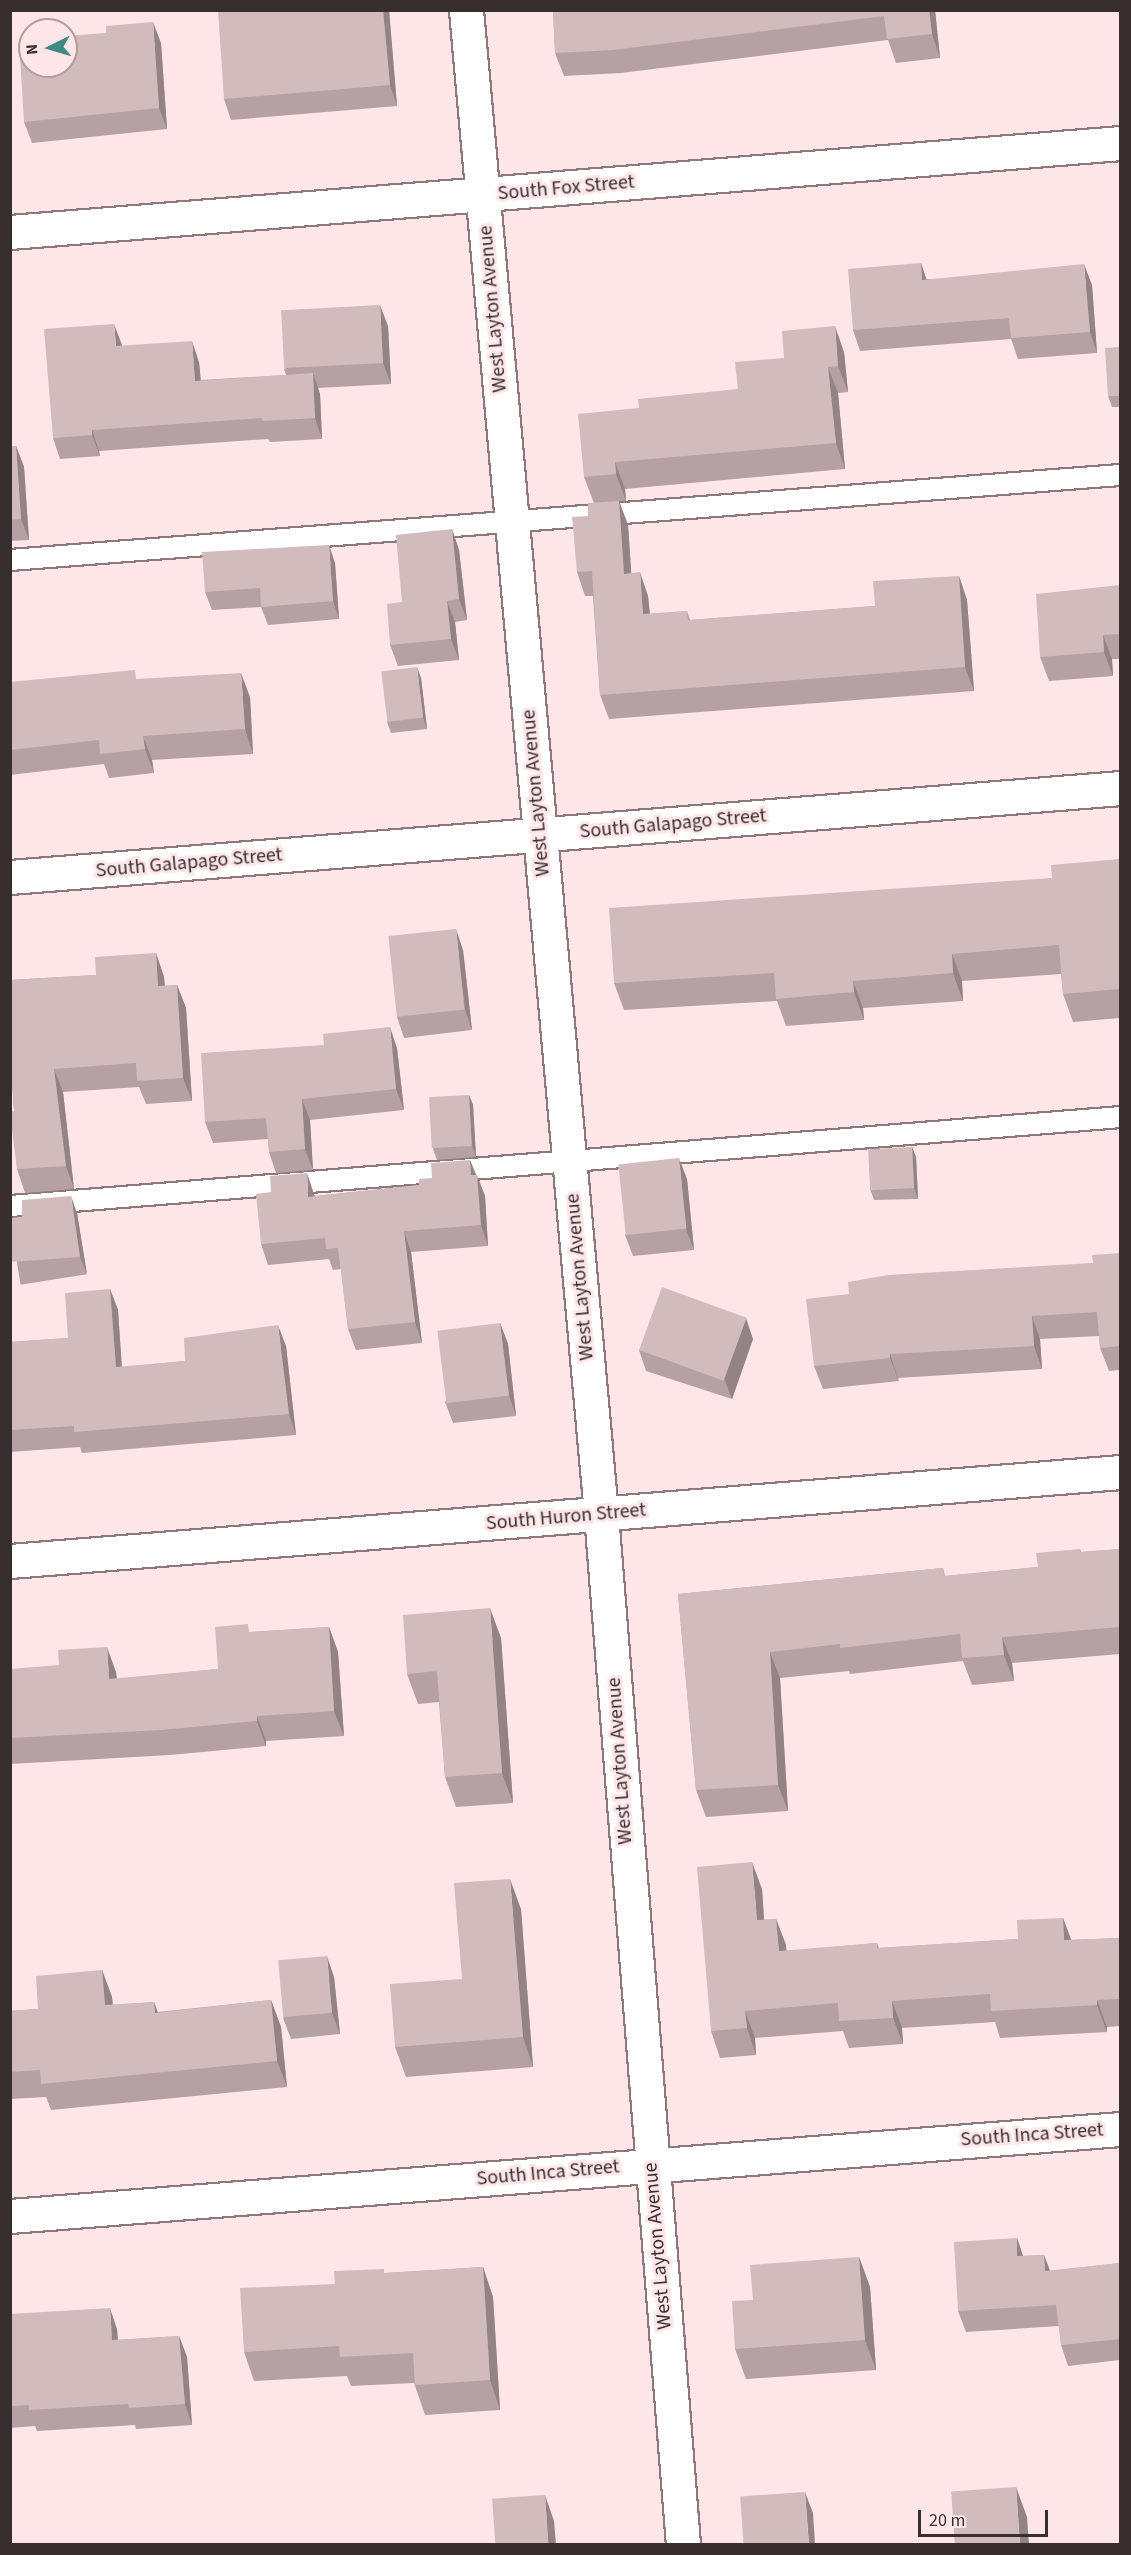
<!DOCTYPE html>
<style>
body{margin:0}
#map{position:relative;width:1131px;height:2555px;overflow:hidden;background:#fee6e8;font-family:"Source Sans 3",sans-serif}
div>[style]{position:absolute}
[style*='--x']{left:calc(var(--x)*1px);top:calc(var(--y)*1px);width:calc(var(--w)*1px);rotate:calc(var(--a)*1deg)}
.roads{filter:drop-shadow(2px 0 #8d787b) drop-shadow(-2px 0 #8d787b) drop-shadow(0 2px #8d787b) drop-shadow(0 -2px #8d787b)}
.service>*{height:20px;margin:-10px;padding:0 10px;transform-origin:10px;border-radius:10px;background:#fff}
.minor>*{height:33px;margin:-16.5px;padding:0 16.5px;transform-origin:16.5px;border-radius:16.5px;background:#fff}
.wall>*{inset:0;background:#b5a1a3;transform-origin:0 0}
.shaded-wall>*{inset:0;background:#938384}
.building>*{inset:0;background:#d2bbbd;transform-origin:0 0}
span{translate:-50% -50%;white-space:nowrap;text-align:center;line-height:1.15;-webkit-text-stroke:6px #fee6e8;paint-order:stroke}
.street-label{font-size:20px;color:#372e2f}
.frame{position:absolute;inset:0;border:12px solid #372e2f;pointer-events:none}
.north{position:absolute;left:18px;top:18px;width:60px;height:60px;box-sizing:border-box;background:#fee6e8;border:2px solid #ae9c9e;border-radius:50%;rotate:265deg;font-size:16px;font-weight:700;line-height:24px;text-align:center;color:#372e2f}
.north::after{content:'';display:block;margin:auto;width:21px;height:27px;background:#418984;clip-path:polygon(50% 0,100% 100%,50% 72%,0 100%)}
.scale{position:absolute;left:918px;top:2510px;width:130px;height:27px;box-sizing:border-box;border:3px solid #372e2f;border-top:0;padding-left:8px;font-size:18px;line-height:21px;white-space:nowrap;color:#372e2f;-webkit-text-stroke:4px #fee6e8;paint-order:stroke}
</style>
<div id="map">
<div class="roads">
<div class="service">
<i style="--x:10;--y:560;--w:1113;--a:-4.38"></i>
<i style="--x:10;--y:1206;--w:1114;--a:-4.58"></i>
</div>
<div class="minor">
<i style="--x:466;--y:10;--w:1510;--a:84.87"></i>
<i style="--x:601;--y:1514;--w:1033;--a:85.45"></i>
<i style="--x:10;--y:232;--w:1114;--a:-4.58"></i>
<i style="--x:10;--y:877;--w:1114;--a:-4.58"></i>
<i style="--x:10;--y:1561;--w:1114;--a:-4.58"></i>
<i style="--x:10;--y:2216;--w:1113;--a:-4.48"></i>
</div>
</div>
<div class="wall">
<i style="clip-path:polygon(389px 10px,397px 106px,231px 120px,224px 99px)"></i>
<i style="clip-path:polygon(553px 10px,935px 10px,940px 58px,896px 63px,888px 40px,621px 73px,564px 76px,555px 53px)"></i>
<i style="clip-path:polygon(161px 43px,167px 129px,32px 143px,24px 122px)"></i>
<i style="clip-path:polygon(921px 263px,926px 279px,1092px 285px,1097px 353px,1018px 359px,1011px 339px,860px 351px,853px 330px)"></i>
<i style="clip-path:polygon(388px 326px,391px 384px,318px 388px,320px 394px,322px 439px,270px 442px,268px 439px,99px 451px,100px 456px,60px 459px,53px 438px,122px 346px,199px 362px,201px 380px,286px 375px,284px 369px)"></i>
<i style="clip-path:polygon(1120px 347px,1120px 407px,1112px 407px,1108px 396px)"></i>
<i style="clip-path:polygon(844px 352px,848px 392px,838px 393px,845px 469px,625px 489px,626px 501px,619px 501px,628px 525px,631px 573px,648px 596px,650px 614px,687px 611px,690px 620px,875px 606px,959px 576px,967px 600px,974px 691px,609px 719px,600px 695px,593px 596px,585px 596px,577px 572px,588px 516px,594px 503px,584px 477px,639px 408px,738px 389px)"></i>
<i style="clip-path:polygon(16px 446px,24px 467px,29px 540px,10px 541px,10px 447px)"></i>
<i style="clip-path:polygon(452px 529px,459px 550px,467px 620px,455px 622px,459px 660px,398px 666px,390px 645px,402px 602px)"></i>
<i style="clip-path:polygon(335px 563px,339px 619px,268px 625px,261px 607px,212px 610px,205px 592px)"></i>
<i style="clip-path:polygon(1120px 585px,1120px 659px,1112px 659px,1113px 676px,1049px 681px,1040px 657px)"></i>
<i style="clip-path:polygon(421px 678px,427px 729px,391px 733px,387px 722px)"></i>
<i style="clip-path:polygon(138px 679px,250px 697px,253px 754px,152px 760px,154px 773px,109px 778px,104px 764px,10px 775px,10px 682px)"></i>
<i style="clip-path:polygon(1120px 859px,1120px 1018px,1073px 1022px,1063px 994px,1061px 974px,962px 981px,963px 1001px,863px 1008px,864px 1020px,786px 1026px,777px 1001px,624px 1010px,614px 983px,1052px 878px)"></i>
<i style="clip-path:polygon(463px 950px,472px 1030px,404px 1038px,397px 1017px)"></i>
<i style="clip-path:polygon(156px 953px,164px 977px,165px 986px,177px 985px,186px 1008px,192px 1101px,146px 1104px,139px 1087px,63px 1092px,74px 1189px,25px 1193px,17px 1169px,14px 1111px,11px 1067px,10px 1067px,10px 980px,96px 975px)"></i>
<i style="clip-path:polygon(397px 1048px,404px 1110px,310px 1120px,313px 1170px,276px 1173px,269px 1152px,268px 1139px,213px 1143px,205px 1122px)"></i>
<i style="clip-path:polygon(469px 1095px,473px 1105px,476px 1157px,437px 1160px,433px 1149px)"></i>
<i style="clip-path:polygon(912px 1147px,916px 1157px,918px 1199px,874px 1200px,870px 1189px)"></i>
<i style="clip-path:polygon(470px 1160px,485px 1196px,488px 1246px,411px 1252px,422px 1343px,356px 1350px,348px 1329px,341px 1269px,333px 1270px,329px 1259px,268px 1265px,261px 1244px,314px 1194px,315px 1196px,419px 1185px)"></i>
<i style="clip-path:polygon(687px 1179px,694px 1250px,633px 1256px,625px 1235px)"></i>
<i style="left:77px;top:1213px;width:62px;height:67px;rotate:81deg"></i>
<i style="clip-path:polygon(1120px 1253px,1120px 1370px,1109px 1371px,1100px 1348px,1099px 1336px,1040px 1339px,1042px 1369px,898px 1378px,899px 1381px,823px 1389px,814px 1366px,849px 1294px,1093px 1263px)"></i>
<i style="clip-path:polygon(110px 1289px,118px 1310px,122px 1367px,185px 1361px,286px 1346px,296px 1435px,82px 1453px,80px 1447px,10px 1452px,10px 1342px,68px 1338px)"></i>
<i style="clip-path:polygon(500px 1323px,508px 1344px,516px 1416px,453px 1423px,445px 1402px)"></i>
<i style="clip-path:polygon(753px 1339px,732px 1399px,646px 1371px,639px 1350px)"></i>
<i style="clip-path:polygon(1080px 1549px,1081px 1552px,1120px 1549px,1120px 1654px,1012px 1663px,1014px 1681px,972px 1685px,963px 1661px,850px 1674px,849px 1671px,780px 1678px,788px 1811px,706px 1817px,696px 1790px,678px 1594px,943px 1568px,945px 1576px,1038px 1567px)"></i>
<i style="clip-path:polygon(329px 1627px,338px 1652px,344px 1736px,266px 1741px,266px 1746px,170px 1755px,10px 1764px,10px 1669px,116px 1672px,117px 1679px,218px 1669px,251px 1632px)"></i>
<i style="clip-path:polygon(501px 1638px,513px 1803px,456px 1807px,445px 1777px,439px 1702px,418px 1704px,407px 1674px)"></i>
<i style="clip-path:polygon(762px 1889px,764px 1920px,776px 1919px,786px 1945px,786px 1951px,877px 1943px,879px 1948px,1018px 1939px,1063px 1918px,1071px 1940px,1120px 1938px,1120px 2026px,1107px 2027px,1107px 2032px,1000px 2038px,995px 2022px,902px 2028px,903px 2044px,849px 2048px,843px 2031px,755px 2038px,756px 2055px,720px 2058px,711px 2031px)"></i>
<i style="clip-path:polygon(521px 1909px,533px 2067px,406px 2077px,395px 2047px,462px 1979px)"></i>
<i style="clip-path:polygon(102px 1970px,112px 1997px,113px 2005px,154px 2002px,158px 2012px,271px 2000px,281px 2027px,287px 2087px,51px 2110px,46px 2097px,10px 2099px,10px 2011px,38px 2009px)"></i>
<i style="clip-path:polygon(334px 1977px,340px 2034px,291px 2039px,283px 2018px)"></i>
<i style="clip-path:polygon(1017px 2238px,1023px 2256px,1044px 2255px,1050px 2271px,1120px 2263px,1120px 2360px,1068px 2366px,1061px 2345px,1059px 2326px,966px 2332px,958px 2311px)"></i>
<i style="clip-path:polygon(859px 2257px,870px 2287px,876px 2370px,746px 2379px,735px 2349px,753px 2300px)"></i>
<i style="clip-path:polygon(483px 2267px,493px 2297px,500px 2410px,425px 2415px,414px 2383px,351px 2386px,347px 2376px,254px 2381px,244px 2352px,335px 2284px,386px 2273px)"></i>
<i style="clip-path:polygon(10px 2314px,117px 2329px,118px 2340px,179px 2336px,187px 2357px,192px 2425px,136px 2429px,135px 2425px,37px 2431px,35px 2426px,10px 2428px)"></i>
</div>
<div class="shaded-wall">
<i style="clip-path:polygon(383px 10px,389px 10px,397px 106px,390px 85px)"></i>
<i style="clip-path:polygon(929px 10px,935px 10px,940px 58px,932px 34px)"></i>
<i style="clip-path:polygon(153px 22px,161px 43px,167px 129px,159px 108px)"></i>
<i style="clip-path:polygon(921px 263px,928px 284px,922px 280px)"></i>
<i style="clip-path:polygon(1084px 264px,1092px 285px,1097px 353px,1090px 332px)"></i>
<i style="clip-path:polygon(380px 305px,388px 326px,391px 384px,383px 363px)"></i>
<i style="clip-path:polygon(114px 324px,122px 345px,124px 367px,116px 346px)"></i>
<i style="clip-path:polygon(835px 326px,844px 352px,848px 392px,838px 366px)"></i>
<i style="clip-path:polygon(192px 341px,199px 362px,202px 402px,195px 381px)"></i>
<i style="clip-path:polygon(828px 367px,838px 393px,845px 469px,836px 443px)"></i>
<i style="clip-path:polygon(313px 373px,320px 394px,322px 439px,315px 418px)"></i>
<i style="clip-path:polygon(92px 430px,99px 451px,100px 456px,92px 435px)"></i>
<i style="clip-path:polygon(16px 446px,24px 467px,29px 540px,21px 519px)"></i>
<i style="clip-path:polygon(615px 462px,625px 489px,626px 501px,616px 474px)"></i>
<i style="clip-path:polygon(619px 501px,628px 525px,633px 598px,624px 574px)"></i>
<i style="clip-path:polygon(452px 529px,459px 550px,467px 620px,459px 599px)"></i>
<i style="clip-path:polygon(329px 545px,335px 563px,339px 619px,333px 601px)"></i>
<i style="clip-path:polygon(640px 572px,648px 596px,652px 638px,643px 614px)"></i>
<i style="clip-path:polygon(959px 576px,967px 600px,974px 691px,965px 667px)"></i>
<i style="clip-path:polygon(447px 601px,455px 622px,459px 660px,451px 639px)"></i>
<i style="clip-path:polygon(1103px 635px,1112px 659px,1113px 676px,1104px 652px)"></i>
<i style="clip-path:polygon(417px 667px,421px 678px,427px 729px,423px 718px)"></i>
<i style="clip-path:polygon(241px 673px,250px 697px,253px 754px,245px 729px)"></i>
<i style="clip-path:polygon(143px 736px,152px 760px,154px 773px,145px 749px)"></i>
<i style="clip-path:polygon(456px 929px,463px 950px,472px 1030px,465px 1009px)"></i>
<i style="clip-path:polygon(156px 953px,164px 977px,166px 1010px,158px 986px)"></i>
<i style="clip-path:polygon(952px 954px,962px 981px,963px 1001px,953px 973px)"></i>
<i style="clip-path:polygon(853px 981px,863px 1008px,864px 1020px,854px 992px)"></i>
<i style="clip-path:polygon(177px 985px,186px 1008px,192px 1101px,183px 1078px)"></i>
<i style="clip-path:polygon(390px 1027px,397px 1048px,404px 1110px,396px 1089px)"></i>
<i style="clip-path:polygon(54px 1069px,63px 1092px,74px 1189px,66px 1166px)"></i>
<i style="clip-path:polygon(469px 1095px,473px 1105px,476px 1157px,472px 1146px)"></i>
<i style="clip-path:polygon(302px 1099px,310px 1120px,313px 1170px,305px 1149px)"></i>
<i style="clip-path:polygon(912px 1147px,916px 1157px,918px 1199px,914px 1188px)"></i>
<i style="clip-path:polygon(679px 1158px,687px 1179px,694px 1250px,686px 1229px)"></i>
<i style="clip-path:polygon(470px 1160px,478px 1180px,477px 1175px,485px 1196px,488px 1246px,481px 1225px,471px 1175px)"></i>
<i style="clip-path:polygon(307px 1173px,314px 1194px,316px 1218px,308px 1197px)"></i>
<i style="clip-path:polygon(71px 1196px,77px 1213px,87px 1274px,80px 1257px)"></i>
<i style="clip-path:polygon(404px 1231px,411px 1252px,422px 1343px,415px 1322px)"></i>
<i style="clip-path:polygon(110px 1289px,118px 1310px,123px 1388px,116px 1367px)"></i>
<i style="clip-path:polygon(1032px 1316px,1040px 1339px,1042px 1369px,1034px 1346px)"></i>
<i style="clip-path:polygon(746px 1318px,753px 1339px,732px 1399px,724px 1378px)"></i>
<i style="clip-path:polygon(500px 1323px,508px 1344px,516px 1416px,509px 1395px)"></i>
<i style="clip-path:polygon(278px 1325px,286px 1346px,296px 1435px,289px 1414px)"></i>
<i style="clip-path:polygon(890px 1354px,899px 1381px,890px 1358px)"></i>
<i style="clip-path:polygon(490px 1608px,501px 1638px,513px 1803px,502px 1773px)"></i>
<i style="clip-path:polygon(329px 1627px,338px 1652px,344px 1736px,334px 1711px)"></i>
<i style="clip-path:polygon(1002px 1637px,1012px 1663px,1014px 1681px,1004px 1655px)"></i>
<i style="clip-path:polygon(107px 1647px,116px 1672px,119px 1704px,109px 1679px)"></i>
<i style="clip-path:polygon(770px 1652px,780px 1678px,788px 1811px,778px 1785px)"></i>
<i style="clip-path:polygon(257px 1716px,266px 1741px,266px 1746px,257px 1721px)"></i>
<i style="clip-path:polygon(752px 1862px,762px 1889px,766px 1947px,757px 1920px)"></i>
<i style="clip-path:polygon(510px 1879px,521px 1909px,533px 2067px,523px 2037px)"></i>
<i style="clip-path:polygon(1063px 1918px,1073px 1945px,1064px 1940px)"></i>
<i style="clip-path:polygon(776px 1919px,786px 1945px,789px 1978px,779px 1951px)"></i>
<i style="clip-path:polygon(327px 1956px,334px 1977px,340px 2034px,332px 2013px)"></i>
<i style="clip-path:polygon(102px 1970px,112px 1997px,114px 2032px,105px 2005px)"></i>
<i style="clip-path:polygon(271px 2000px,281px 2027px,287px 2087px,277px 2061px)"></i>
<i style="clip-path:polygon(1097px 2000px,1107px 2027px,1107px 2032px,1097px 2005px)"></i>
<i style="clip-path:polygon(892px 2001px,902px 2028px,903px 2044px,893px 2018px)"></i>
<i style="clip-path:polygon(154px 2002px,163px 2028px,155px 2013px)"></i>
<i style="clip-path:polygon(745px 2011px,755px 2038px,756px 2055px,747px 2028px)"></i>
<i style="clip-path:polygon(1017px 2238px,1024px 2259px,1017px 2256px)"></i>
<i style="clip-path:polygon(1044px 2255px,1052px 2276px,1045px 2271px)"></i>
<i style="clip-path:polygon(859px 2257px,870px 2287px,876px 2370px,865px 2340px)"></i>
<i style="clip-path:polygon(483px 2267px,493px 2297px,500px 2410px,490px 2380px)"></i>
<i style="clip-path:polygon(110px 2308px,117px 2329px,119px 2361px,112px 2340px)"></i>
<i style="clip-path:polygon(179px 2336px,187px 2357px,192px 2425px,185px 2404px)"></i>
<i style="clip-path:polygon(1016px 2487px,1027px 2517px,1029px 2544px,1020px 2544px)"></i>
<i style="clip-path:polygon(805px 2492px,813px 2513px,815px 2544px,809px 2544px)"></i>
<i style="clip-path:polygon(545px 2495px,554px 2521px,556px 2544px,548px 2544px)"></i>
</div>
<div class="building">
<i style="clip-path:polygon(218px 10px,383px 10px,390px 85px,224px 99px)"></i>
<i style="clip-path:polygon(553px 10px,929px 10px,932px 34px,887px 39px,884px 16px,613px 50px,555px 53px)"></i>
<i style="clip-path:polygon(153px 22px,159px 108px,24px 122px,19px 40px,30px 39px,30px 66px,66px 66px,66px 36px,106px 33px,106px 26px)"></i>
<i style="clip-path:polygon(921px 263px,922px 280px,1084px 264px,1090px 332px,1011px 338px,1009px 318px,853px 330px,848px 269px)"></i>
<i style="left:380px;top:305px;width:58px;height:99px;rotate:87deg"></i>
<i style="clip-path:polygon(114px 324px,116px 346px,192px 341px,195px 381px,313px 373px,315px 418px,262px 421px,262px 418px,92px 430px,92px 435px,53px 438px,44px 329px)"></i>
<i style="clip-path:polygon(835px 326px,838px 366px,828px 367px,836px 443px,615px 462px,616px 474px,584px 477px,578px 414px,639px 408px,638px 399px,738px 389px,735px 362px,784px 358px,782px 331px)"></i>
<i style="clip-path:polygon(1120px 347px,1120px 396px,1108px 396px,1105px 348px)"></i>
<i style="clip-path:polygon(16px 446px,21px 519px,10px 520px,10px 447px)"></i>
<i style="clip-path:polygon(619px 501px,624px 574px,640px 572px,643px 614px,687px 611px,688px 620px,875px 606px,873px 581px,959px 576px,965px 667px,600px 695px,592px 571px,577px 572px,572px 517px,588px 516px,588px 503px)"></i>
<i style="clip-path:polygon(452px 529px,459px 599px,447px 601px,451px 639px,390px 645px,387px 604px,402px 602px,396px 535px)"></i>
<i style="clip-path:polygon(329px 545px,333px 601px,261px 607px,260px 588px,205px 592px,202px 552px)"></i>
<i style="clip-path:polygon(1120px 585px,1120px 634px,1103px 635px,1104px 652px,1040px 657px,1036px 594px)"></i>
<i style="left:417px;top:667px;width:51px;height:36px;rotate:83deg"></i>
<i style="clip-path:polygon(135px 670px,136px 679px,241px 673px,245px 729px,143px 736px,145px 749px,100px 754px,99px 740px,10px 750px,10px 682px)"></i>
<i style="clip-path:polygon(1120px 859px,1120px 989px,1063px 994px,1059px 945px,952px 954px,953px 973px,853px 981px,854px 992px,776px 999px,774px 973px,614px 983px,609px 908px,1052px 878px,1051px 865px)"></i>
<i style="left:456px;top:929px;width:81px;height:68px;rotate:84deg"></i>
<i style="clip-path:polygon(156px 953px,158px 986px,177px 985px,183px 1078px,137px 1081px,136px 1063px,54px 1069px,66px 1166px,17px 1169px,10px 1115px,10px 1112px,14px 1111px,10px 1054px,10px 980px,96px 975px,95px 957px)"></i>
<i style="clip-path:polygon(390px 1027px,396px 1089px,302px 1099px,305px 1149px,269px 1152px,266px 1118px,205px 1122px,201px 1053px,324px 1045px,323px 1034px)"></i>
<i style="left:469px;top:1095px;width:51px;height:40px;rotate:87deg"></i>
<i style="left:912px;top:1147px;width:41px;height:44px;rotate:87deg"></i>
<i style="left:679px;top:1158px;width:71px;height:61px;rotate:84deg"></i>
<i style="clip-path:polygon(470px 1160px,471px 1175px,477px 1175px,481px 1225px,404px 1231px,415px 1322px,348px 1329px,338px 1248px,326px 1249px,325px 1238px,261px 1244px,256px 1194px,271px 1192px,270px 1176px,307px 1173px,308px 1197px,419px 1185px,419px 1179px,432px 1178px,431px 1163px)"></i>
<i style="clip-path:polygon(71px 1196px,80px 1257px,10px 1262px,10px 1218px,22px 1217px,22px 1200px)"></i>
<i style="clip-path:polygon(1120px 1253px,1120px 1346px,1100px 1348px,1097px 1312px,1032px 1316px,1034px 1346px,890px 1354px,890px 1358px,814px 1366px,806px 1299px,849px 1294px,848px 1282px,888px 1275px,1093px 1263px,1092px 1255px)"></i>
<i style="left:662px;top:1287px;width:90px;height:67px;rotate:20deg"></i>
<i style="clip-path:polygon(110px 1289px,116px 1367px,185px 1361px,184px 1338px,278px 1325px,289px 1414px,74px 1432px,74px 1426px,10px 1430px,10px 1342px,68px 1338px,65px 1293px)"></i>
<i style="left:500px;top:1323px;width:73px;height:63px;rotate:83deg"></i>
<i style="clip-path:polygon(1080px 1549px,1080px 1552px,1120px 1549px,1120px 1627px,1002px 1637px,1004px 1655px,962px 1658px,960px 1634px,840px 1648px,840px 1644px,770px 1652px,778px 1785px,696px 1790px,678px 1594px,943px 1568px,944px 1576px,1038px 1567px,1036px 1553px)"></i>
<i style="clip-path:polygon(490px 1608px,502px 1773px,445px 1777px,437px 1671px,407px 1674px,403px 1615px)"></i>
<i style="clip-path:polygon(248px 1624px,249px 1632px,329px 1627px,334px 1711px,257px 1716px,257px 1721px,161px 1730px,10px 1738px,10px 1669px,59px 1665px,58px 1650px,107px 1647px,109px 1679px,218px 1669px,215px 1627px)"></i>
<i style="clip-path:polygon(752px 1862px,757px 1920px,776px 1919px,779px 1951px,877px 1943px,877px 1948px,1018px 1939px,1017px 1920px,1063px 1918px,1064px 1940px,1120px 1938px,1120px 1999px,1097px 2000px,1097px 2005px,991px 2011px,990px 1994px,892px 2001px,893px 2018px,839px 2021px,838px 2003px,745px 2011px,747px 2028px,711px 2031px,697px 1867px)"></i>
<i style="clip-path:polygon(510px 1879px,523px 2037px,395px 2047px,390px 1984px,462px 1979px,454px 1883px)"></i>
<i style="left:327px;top:1956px;width:57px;height:49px;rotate:85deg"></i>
<i style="clip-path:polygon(102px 1970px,105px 2005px,154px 2002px,155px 2013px,271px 2000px,277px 2061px,41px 2084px,40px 2070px,10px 2072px,10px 2011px,38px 2009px,36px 1976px)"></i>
<i style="clip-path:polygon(1017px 2238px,1017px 2256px,1044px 2255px,1045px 2271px,1120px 2263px,1120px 2339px,1061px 2345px,1056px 2305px,958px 2311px,954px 2242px)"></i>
<i style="clip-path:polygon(859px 2257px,865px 2340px,735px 2349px,732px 2301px,753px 2300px,750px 2265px)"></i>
<i style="clip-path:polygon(483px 2267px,490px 2380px,415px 2385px,413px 2353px,340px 2357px,339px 2346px,244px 2352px,240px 2288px,335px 2284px,334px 2271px,384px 2269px,384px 2273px)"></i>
<i style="clip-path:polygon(110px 2308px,112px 2340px,179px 2336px,185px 2404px,129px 2408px,128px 2404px,29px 2410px,29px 2405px,10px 2406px,10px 2314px)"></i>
<i style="left:1016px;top:2487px;width:57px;height:65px;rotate:86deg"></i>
<i style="left:805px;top:2492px;width:52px;height:65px;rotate:86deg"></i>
<i style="left:545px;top:2495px;width:49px;height:53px;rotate:86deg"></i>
</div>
<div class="street-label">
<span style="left:566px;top:188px;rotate:-5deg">South Fox Street</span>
<span style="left:493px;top:309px;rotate:-95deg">West Layton Avenue</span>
<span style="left:536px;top:793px;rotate:-95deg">West Layton Avenue</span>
<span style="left:673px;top:824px;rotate:-5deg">South Galapago Street</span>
<span style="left:189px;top:863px;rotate:-5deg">South Galapago Street</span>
<span style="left:580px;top:1277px;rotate:-95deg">West Layton Avenue</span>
<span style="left:566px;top:1517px;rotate:-5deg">South Huron Street</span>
<span style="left:620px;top:1761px;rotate:-94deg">West Layton Avenue</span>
<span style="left:1032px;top:2135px;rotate:-4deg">South Inca Street</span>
<span style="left:548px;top:2173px;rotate:-5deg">South Inca Street</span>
<span style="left:658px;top:2246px;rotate:-95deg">West Layton Avenue</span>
</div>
<div class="frame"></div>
<div class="north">N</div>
<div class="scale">20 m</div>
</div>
